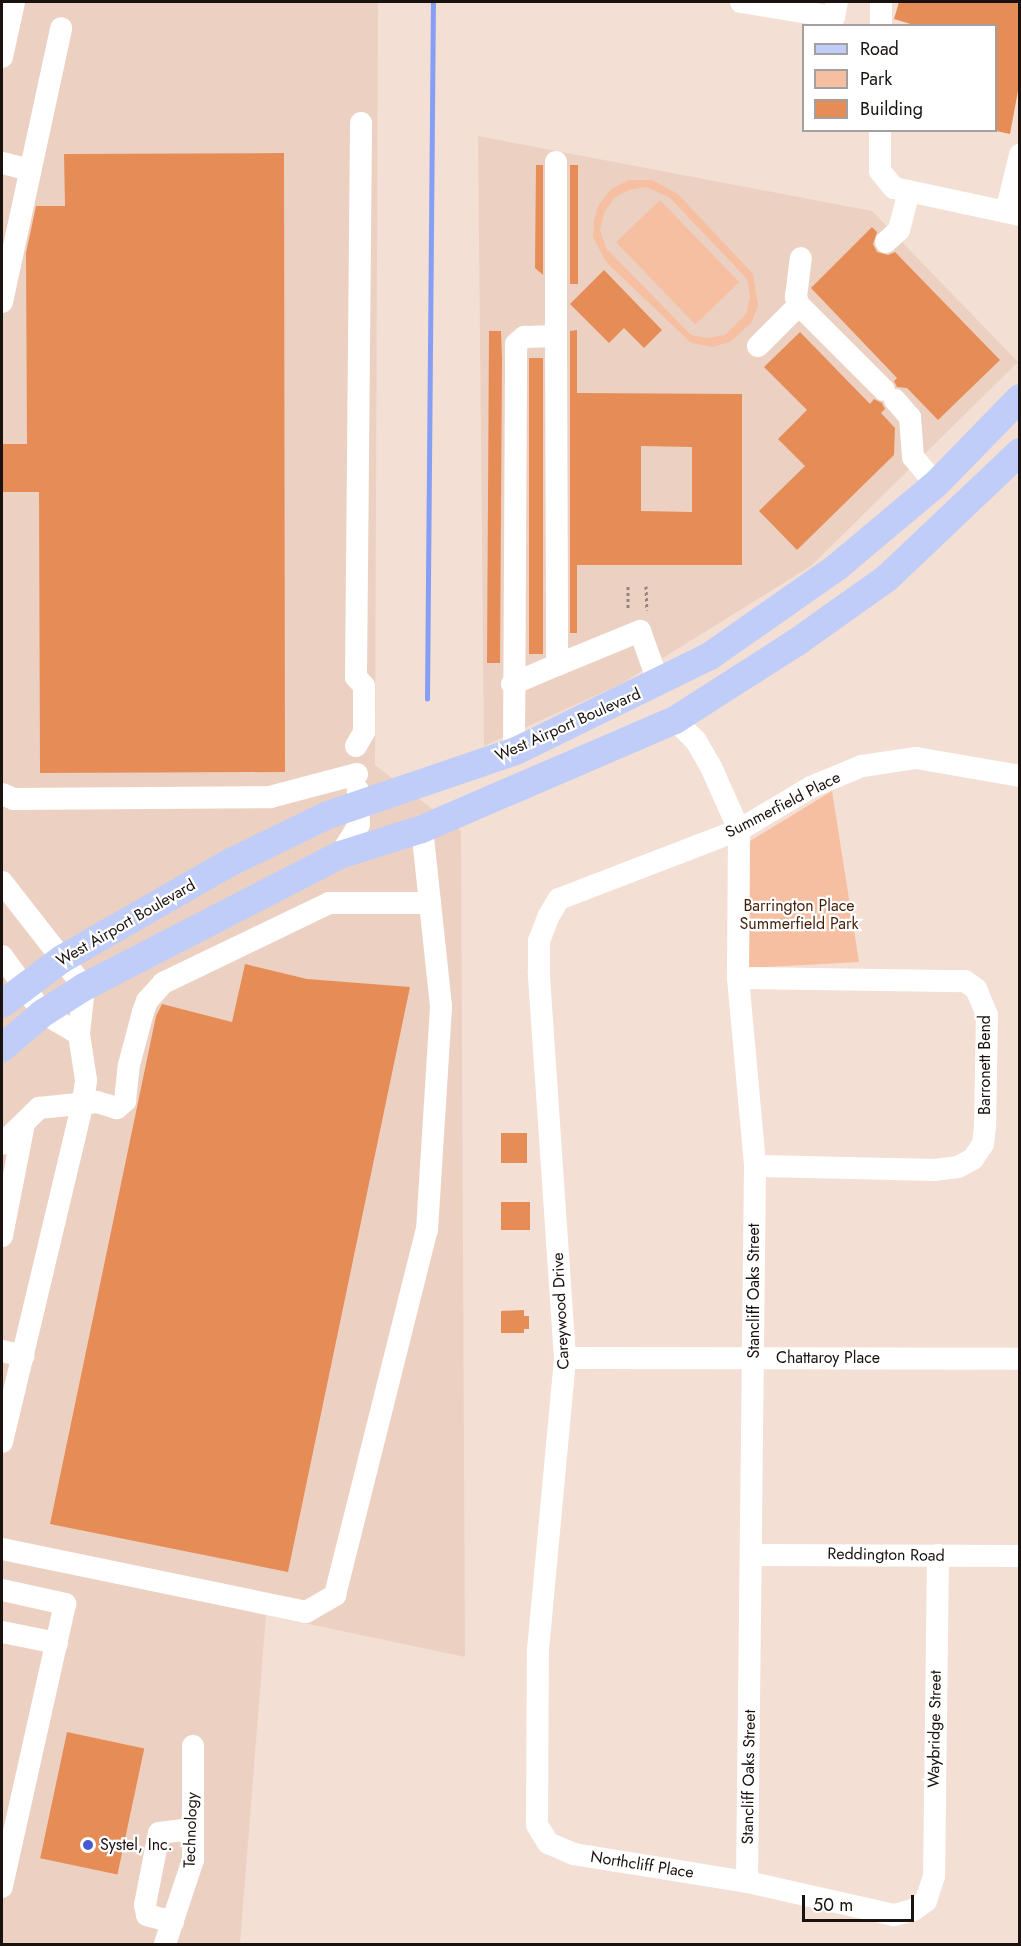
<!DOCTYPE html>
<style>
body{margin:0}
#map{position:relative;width:1021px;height:1946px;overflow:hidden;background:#f4dfd4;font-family:Jost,sans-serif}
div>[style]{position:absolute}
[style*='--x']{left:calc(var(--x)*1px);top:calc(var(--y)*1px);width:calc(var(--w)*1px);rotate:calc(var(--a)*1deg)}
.built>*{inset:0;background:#ecd1c2}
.green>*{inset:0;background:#f6bfa1;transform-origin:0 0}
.stream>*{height:4.5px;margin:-2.25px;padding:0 2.25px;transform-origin:2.25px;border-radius:2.25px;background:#869ef4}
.building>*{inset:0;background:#e68d57;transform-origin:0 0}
.path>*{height:3px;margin-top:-1.5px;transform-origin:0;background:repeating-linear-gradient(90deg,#93847c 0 3px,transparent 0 6px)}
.minor>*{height:22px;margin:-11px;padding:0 11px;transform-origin:11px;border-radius:11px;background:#fff}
.major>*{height:28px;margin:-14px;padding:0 14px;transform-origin:14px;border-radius:14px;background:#c0cdf8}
.dots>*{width:16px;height:16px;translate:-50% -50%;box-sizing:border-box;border:3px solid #fff;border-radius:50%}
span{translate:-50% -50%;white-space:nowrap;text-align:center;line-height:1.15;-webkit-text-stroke:4.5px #fff;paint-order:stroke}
.street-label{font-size:16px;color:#19120e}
.park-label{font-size:16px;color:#421f08}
.poi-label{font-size:16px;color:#19120e}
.left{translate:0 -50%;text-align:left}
.frame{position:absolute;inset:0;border:3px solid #19120e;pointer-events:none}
.legend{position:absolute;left:802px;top:24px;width:195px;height:108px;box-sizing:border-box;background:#fff;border:2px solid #a3a09f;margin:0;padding:8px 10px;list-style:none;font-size:18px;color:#19120e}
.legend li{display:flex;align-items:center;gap:12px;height:30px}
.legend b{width:30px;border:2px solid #a3a09f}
.scale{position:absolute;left:802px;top:1895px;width:112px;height:27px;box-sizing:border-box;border:3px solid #19120e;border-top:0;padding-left:8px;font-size:18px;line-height:21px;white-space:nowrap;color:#19120e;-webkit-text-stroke:4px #fff;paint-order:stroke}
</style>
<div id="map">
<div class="built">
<i style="clip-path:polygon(2px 2px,378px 2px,375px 765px,461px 831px,465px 1657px,266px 1615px,240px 1944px,2px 1944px)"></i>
<i style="clip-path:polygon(478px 136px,872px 211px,1018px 362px,811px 566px,621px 684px,484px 746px)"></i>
</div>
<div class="green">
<i style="clip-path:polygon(evenodd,629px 180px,652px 180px,678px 194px,753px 274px,758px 306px,751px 323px,730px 342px,712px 347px,691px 343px,606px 262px,593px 237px,594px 221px,598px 206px,611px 189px,629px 180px,646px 187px,669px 197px,747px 279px,750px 297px,746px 314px,725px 335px,707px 338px,691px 335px,606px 248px,600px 230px,604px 213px,614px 198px,629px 190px,646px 187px)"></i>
<i style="left:660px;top:200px;width:114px;height:61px;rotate:46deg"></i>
<i style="clip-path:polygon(832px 791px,859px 962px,749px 968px,750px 841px)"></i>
</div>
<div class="stream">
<i style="--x:427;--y:699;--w:697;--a:-89.51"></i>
</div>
<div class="building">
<i style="clip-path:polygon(899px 2px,1020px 2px,1020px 80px,1010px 134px,996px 131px,996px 26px,917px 26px,894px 19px)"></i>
<i style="clip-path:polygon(284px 153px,285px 772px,40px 773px,39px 492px,2px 492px,2px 444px,27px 444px,26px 253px,36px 206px,65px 206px,64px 154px)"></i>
<i style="clip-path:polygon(536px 165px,543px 165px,543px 275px,535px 268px)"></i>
<i style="left:570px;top:165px;width:8px;height:119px"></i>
<i style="clip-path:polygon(872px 227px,877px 232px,873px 244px,877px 252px,888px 255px,895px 252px,1000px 360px,938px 420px,907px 388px,897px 387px,894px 381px,897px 378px,811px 288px)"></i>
<i style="clip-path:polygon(604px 270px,662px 330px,644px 348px,624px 328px,609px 343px,570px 304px)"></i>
<i style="clip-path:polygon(evenodd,577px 330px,577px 393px,742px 394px,742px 565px,577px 565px,577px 633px,570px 633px,570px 331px,577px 330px,641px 446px,692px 447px,692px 512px,641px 511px,641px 446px)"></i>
<i style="clip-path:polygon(489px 331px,501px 331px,502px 358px,500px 663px,487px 663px)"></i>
<i style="clip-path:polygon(800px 332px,870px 404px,874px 399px,882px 403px,885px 409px,881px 413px,895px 428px,894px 455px,797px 550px,759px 511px,805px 466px,778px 439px,807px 410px,764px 367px)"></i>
<i style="left:529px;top:358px;width:14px;height:296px"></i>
<i style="clip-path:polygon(245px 964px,307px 979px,410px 987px,288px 1572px,50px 1524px,156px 1016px,162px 1004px,232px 1022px)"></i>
<i style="left:501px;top:1133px;width:26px;height:30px"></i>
<i style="left:501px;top:1202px;width:29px;height:28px"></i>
<i style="clip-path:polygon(524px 1310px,524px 1316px,529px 1316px,529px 1329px,524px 1329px,524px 1333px,501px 1333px,501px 1311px)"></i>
<i style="left:67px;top:1732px;width:79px;height:129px;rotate:12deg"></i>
</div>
<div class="path">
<i style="--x:628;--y:586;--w:24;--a:90"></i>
<i style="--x:646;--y:586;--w:24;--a:88"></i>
</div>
<div class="minor">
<i style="--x:741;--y:2;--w:94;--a:9.2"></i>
<i style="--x:834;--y:17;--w:15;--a:-79"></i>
<i style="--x:881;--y:26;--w:24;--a:-90"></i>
<i style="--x:2;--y:57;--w:56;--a:-77.7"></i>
<i style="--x:880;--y:130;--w:41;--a:90"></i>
<i style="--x:880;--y:171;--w:22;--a:51"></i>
<i style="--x:894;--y:188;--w:129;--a:12.1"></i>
<i style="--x:2;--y:163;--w:29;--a:14"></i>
<i style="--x:1006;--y:212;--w:59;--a:-76.2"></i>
<i style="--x:886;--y:242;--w:18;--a:-43"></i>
<i style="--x:899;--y:230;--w:40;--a:-75.6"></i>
<i style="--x:2;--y:302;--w:280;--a:-77.8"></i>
<i style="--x:799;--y:305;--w:9;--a:-111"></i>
<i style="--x:796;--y:297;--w:39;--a:-83"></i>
<i style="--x:556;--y:336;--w:174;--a:-90"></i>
<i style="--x:758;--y:346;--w:58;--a:-45"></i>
<i style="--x:799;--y:305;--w:120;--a:45"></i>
<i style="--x:895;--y:400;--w:23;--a:49"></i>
<i style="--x:910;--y:417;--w:40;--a:85.7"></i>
<i style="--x:913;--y:457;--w:35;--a:50"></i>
<i style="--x:512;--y:684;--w:49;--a:-22.9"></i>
<i style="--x:675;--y:720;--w:30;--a:45"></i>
<i style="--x:696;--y:741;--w:30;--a:60"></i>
<i style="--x:711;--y:767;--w:69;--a:66"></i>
<i style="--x:739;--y:830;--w:148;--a:90.4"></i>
<i style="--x:738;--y:978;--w:189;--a:84.8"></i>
<i style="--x:755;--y:1166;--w:716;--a:90.64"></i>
<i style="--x:356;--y:746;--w:16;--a:-60"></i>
<i style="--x:364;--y:732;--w:46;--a:-90"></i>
<i style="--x:364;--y:686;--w:12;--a:-132"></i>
<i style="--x:356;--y:677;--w:554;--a:-89.48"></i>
<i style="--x:514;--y:752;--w:408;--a:-89.7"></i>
<i style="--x:516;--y:344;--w:11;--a:-41"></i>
<i style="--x:524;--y:337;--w:32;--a:-2"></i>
<i style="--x:556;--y:336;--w:329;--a:89.8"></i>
<i style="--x:557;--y:665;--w:90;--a:-22.3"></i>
<i style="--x:640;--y:631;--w:56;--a:70.3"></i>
<i style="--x:2;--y:794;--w:13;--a:23"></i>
<i style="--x:14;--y:799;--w:256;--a:-0.4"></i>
<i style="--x:270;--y:797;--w:90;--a:-14.8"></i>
<i style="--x:340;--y:855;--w:36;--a:-58"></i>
<i style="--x:359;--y:824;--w:34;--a:-92"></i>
<i style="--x:2;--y:882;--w:133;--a:52"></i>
<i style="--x:84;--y:987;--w:47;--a:96.1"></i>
<i style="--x:79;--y:1034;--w:42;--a:-149.7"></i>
<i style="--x:43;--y:1013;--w:70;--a:-125.7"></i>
<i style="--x:738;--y:978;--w:227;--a:0.8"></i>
<i style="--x:965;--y:981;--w:14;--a:36"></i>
<i style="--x:976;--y:989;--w:28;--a:67"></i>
<i style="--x:987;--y:1015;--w:111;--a:91"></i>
<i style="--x:985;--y:1126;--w:18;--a:96"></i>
<i style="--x:983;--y:1144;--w:18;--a:124"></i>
<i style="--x:973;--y:1159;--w:17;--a:152"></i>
<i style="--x:958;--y:1167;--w:23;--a:173"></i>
<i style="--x:935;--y:1170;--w:180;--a:-178.7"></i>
<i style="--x:2;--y:1144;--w:52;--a:-44.2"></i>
<i style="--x:39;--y:1108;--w:58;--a:-5.9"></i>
<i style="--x:97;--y:1102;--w:21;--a:17"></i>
<i style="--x:117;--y:1108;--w:11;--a:-41"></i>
<i style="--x:125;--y:1101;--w:36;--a:-84"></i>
<i style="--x:129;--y:1065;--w:55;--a:-75.2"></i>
<i style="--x:143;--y:1012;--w:12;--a:-70"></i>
<i style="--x:147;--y:1001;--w:24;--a:-48"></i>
<i style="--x:163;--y:983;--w:184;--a:-25.7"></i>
<i style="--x:329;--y:903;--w:101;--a:0"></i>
<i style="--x:2;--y:1236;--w:114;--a:-78.9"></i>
<i style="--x:2;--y:1351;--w:22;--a:13"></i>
<i style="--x:565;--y:1358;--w:455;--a:0.1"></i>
<i style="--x:2;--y:1442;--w:350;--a:-76.6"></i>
<i style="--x:83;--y:1102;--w:22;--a:-82"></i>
<i style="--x:86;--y:1080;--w:47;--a:-98.7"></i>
<i style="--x:2;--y:1549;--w:310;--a:11.7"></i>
<i style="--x:306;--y:1612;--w:34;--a:-30"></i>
<i style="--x:335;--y:1595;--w:376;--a:-75.9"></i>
<i style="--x:427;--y:1230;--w:224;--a:-86.4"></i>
<i style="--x:441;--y:1006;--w:178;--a:-96.1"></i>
<i style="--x:753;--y:1555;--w:267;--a:0.2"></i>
<i style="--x:938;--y:1555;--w:321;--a:90.7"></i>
<i style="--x:934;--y:1876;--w:26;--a:108"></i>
<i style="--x:926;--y:1901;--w:16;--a:145"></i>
<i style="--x:913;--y:1910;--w:20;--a:165"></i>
<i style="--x:894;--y:1915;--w:151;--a:-167.3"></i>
<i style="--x:747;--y:1882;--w:175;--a:-170.8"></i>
<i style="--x:574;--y:1854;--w:28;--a:-157"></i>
<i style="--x:548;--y:1843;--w:21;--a:-121"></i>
<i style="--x:537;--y:1825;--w:175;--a:-89.7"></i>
<i style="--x:538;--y:1650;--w:293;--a:-84.7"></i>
<i style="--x:565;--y:1358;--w:387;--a:-93.9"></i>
<i style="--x:539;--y:972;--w:31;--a:-90"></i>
<i style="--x:539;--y:941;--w:26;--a:-69"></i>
<i style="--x:548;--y:917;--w:21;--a:-59"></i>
<i style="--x:559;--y:899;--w:193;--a:-21"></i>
<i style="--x:739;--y:830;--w:84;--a:-30.8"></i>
<i style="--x:811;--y:787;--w:55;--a:-22.4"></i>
<i style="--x:862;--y:766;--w:55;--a:-8.4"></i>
<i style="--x:916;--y:758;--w:106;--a:9.8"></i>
<i style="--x:2;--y:1590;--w:65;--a:12.5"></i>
<i style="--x:65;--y:1604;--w:290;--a:102.6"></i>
<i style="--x:2;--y:1632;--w:56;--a:11.3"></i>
<i style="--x:173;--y:1922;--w:27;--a:-165"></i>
<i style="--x:147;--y:1915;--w:10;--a:-101"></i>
<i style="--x:145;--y:1905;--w:73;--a:-79"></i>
<i style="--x:159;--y:1833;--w:33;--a:-7"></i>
<i style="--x:165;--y:1944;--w:89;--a:-71.6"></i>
<i style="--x:193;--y:1860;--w:114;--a:-90"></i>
</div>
<div class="major">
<i style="--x:2;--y:1004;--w:75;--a:-36.9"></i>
<i style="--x:62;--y:959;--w:195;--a:-29.9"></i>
<i style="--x:231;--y:862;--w:108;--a:-25.9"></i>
<i style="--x:328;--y:815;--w:199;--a:-18.8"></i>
<i style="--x:516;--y:751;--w:216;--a:-26.1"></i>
<i style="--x:710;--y:656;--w:155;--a:-35"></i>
<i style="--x:837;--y:567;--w:129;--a:-40"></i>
<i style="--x:936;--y:484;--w:120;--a:-45.7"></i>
<i style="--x:2;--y:1048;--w:54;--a:-40.5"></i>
<i style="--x:43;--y:1013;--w:49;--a:-32.4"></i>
<i style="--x:84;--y:987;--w:288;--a:-27.3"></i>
<i style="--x:340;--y:855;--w:86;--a:-17.6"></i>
<i style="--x:422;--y:829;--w:275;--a:-23.3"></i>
<i style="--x:675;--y:720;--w:145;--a:-32.6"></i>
<i style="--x:797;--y:642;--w:110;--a:-35.4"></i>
<i style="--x:887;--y:578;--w:183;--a:-43.5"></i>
</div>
<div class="dots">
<i style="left:88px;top:1845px;background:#455ace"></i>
</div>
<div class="street-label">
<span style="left:568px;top:725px;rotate:-24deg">West Airport Boulevard</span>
<span style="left:783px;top:805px;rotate:-27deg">Summerfield Place</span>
<span style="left:126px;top:923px;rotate:-30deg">West Airport Boulevard</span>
<span style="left:985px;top:1065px;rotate:-90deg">Barronett Bend</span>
<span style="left:754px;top:1291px;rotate:-90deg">Stancliff Oaks Street</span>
<span style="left:561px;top:1311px;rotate:-93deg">Careywood Drive</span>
<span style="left:828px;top:1358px">Chattaroy Place</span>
<span style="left:886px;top:1555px;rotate:1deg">Reddington Road</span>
<span style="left:935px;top:1729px;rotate:-89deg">Waybridge Street</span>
<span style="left:749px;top:1777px;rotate:-89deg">Stancliff Oaks Street</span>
<span style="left:191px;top:1830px;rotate:-88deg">Technology</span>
<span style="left:642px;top:1865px;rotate:9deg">Northcliff Place</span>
</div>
<div class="park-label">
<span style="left:799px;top:915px">Barrington Place<br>Summerfield Park</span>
</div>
<div class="poi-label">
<span class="left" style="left:100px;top:1845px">Systel, Inc.</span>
</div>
<div class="frame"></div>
<ul class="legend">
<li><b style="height:8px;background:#c0cdf8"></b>Road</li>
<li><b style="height:16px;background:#f6bfa1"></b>Park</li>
<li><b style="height:16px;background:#e68d57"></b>Building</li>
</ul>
<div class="scale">50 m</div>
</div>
